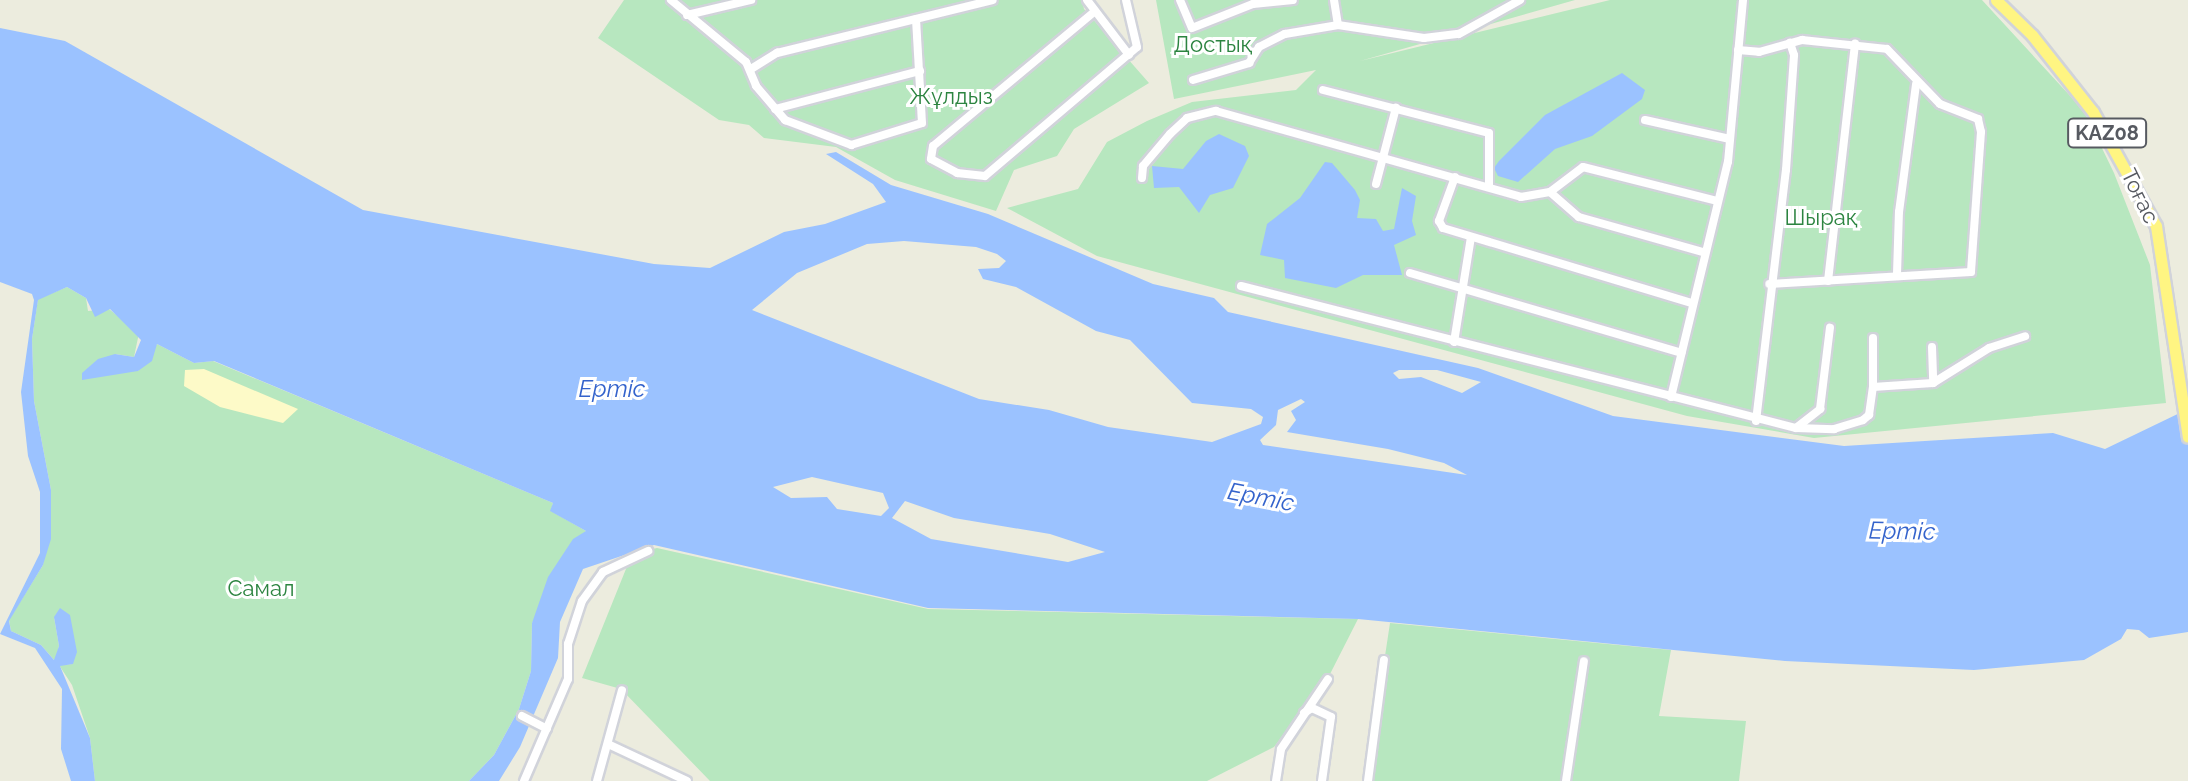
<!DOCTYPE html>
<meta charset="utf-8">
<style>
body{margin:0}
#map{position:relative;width:2188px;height:781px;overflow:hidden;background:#ececde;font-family:Raleway,sans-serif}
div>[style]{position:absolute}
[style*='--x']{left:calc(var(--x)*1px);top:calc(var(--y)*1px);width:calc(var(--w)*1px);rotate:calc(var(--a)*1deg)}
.green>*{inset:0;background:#b7e7bf}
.sand>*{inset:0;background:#fdfac8}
.water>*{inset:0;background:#9bc2ff}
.roads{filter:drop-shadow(2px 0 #d1d3da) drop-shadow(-2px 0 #d1d3da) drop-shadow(0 2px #d1d3da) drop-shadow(0 -2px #d1d3da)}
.minor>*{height:8px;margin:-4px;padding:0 4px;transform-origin:4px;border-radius:4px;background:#fff}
.highway>*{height:11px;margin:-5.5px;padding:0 5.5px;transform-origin:5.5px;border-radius:5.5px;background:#fff582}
span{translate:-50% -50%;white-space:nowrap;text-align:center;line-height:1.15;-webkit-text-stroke:6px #fff;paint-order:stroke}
.shield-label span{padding:2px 6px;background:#fff;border:2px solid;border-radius:6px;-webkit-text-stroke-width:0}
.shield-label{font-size:20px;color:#575a61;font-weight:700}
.park-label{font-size:22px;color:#2c8440}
.street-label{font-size:22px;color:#575a61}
.water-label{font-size:24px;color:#3463cc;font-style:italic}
</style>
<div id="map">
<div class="green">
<i style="clip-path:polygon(624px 0,1082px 0,1084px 9px,1149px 83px,1074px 129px,1057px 156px,1014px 170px,996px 211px,895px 180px,836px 147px,764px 138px,749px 125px,719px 120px,598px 38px)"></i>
<i style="clip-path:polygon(1156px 0,1575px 0,1360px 61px,1610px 0,1982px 0,2084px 111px,2114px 173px,2150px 265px,2166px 403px,1814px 438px,1687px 416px,1097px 256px,1007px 208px,1078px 189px,1107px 142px,1147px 121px,1192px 102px,1296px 90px,1316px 70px,1174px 99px)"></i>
<i style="clip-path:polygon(67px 287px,86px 298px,88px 311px,109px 309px,139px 333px,134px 357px,115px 354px,138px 371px,157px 344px,194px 363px,213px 361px,553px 503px,551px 511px,586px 531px,532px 623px,531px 671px,519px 709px,494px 755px,469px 781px,95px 781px,90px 738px,72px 685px,59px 665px,73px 664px,54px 617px,59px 646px,55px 661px,41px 645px,11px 631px,9px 620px,43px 565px,51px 490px,34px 401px,32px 339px,38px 299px)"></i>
<i style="clip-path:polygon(657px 548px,928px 609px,1358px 619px,1329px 676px,1274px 747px,1207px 781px,710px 781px,621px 689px,582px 678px,632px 554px)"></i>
<i style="clip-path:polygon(1390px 623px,1671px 650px,1659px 716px,1746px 721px,1739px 781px,1366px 781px)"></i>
</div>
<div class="sand">
<i style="clip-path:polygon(204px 369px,298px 409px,283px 423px,220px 407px,184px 386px,185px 370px)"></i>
</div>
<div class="water">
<i style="clip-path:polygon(evenodd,0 28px,65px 41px,363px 210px,654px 264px,710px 268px,784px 232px,825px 224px,886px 202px,873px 184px,826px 154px,836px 152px,891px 185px,988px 214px,1153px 284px,1214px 298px,1228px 312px,1478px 368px,1613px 416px,1844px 446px,2053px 433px,2105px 449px,2188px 409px,2188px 632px,2149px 638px,2139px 630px,2127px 629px,2121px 639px,2084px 660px,1974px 670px,1785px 661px,1358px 619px,928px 608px,654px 545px,583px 569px,560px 622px,558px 658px,520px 747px,499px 781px,469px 781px,494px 755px,519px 709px,531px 671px,532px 623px,548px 577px,573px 539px,586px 531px,550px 511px,553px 503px,214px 361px,194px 363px,157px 344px,152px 361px,138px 371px,82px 380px,82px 373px,98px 359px,115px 354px,134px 357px,141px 340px,110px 309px,95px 317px,86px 298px,67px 287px,38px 300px,32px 339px,34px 401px,51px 490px,51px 539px,43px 565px,9px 621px,11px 631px,41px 645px,54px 660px,59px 646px,54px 617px,60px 608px,70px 615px,77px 652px,73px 664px,60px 666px,90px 738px,95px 781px,71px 781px,61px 749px,62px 689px,35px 648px,0 634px,40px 553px,40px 492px,28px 456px,21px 392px,34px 300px,32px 294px,0 282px,0 28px,904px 241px,976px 247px,997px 254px,1006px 261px,999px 268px,978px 269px,983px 279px,1016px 287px,1096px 331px,1130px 340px,1192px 403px,1251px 409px,1263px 417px,1261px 424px,1212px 442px,1108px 427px,1049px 410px,979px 399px,752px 310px,797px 273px,867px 244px,904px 241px,0 28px,1399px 370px,1437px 370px,1481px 382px,1462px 393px,1421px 377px,1399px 379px,1393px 373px,1399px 370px,0 28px,1301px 399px,1305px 402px,1291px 411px,1296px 420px,1287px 432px,1388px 449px,1444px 463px,1467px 475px,1263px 445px,1260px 440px,1276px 425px,1278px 410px,1301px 399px,0 28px,812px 477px,883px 493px,889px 508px,881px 516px,837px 509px,827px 497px,791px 498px,773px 487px,812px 477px,0 28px,905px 501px,954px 518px,1050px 534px,1105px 552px,1068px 562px,931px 539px,892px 518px,905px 501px)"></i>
<i style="clip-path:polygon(1622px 73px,1645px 90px,1642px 99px,1592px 136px,1555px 149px,1518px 182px,1498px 176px,1494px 168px,1499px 161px,1545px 115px)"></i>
<i style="clip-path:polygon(1219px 134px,1245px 146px,1249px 156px,1233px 188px,1210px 195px,1199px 213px,1179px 187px,1154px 188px,1152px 166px,1183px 169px,1206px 141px)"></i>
<i style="clip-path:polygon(1325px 162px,1332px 163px,1355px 190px,1360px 200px,1357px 218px,1376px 219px,1383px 231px,1394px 229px,1402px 188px,1416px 196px,1412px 221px,1416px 235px,1394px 245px,1402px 275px,1363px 275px,1336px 288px,1285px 278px,1284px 260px,1260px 255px,1267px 224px,1300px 198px)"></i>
</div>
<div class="roads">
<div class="minor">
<i style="--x:671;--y:0;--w:97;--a:39.6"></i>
<i style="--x:746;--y:62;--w:26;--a:67"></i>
<i style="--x:756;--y:86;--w:45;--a:49.5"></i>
<i style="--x:785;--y:120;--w:71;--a:20.7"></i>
<i style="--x:851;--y:145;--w:74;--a:-17.2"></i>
<i style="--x:922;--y:123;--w:104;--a:-93.3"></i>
<i style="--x:1087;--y:0;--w:69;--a:52.6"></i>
<i style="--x:1180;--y:0;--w:30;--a:67"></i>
<i style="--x:1192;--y:28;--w:66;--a:-21.5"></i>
<i style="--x:1253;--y:4;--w:40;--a:-5.7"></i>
<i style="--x:1334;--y:0;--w:25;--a:81"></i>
<i style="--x:1094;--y:12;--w:209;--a:140.2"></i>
<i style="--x:933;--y:146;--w:13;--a:99"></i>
<i style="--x:931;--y:159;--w:30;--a:28"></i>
<i style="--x:957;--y:173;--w:28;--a:6"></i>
<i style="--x:985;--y:176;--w:199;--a:-40.3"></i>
<i style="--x:1137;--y:47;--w:48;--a:-103.2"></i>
<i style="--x:687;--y:15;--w:66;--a:-13.2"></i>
<i style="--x:1738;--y:50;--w:21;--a:5"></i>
<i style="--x:1759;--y:52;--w:45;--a:-15.6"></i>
<i style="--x:1802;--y:40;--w:85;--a:6"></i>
<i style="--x:1887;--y:49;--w:76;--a:46.1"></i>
<i style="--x:1940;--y:104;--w:41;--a:21.5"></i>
<i style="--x:1978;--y:119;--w:13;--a:77"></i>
<i style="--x:1981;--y:132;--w:140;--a:94.1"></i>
<i style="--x:1971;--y:272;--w:202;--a:176.6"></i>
<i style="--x:751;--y:69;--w:31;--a:-32"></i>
<i style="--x:777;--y:53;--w:222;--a:-13.8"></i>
<i style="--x:1193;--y:80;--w:59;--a:-16.9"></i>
<i style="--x:1249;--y:63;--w:19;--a:-58"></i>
<i style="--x:1259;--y:47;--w:29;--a:-27"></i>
<i style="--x:1285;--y:34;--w:54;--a:-9.6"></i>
<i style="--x:1338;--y:25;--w:87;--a:8.6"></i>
<i style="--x:1424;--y:38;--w:35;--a:-7"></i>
<i style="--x:1459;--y:34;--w:70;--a:-29.1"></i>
<i style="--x:1323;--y:90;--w:171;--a:14.5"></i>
<i style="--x:1489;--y:133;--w:52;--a:90"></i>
<i style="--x:775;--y:109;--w:150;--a:-14.7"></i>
<i style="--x:1645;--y:120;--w:87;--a:12.6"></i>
<i style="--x:1455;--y:177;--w:47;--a:110"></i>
<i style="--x:1439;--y:221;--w:8;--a:60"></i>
<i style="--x:1443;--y:228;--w:260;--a:16.8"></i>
<i style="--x:1142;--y:178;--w:12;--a:-85"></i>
<i style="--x:1143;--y:166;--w:42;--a:-49.8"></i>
<i style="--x:1170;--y:134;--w:23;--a:-43"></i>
<i style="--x:1187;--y:118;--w:30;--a:-14"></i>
<i style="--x:1216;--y:111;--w:317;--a:15.7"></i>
<i style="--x:1521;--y:197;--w:29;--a:-10"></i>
<i style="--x:1550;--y:192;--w:41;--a:-37.1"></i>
<i style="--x:1583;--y:167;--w:138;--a:14.2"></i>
<i style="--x:1376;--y:184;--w:79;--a:-75.3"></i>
<i style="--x:1550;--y:192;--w:38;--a:41"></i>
<i style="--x:1579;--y:217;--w:129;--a:15.8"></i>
<i style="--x:1410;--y:273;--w:283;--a:16.4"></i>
<i style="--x:1897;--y:274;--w:62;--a:-88.2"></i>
<i style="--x:1899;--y:212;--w:129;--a:-82.4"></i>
<i style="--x:1828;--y:281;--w:239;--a:-83.5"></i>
<i style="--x:1241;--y:286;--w:573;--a:14.35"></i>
<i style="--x:1796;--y:428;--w:38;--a:2"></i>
<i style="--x:1834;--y:429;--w:30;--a:-17"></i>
<i style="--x:1863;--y:420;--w:8;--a:-40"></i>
<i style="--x:1869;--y:415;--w:28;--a:-82"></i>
<i style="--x:1873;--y:387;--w:60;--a:-3.8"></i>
<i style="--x:1933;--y:383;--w:66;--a:-32"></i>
<i style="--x:1989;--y:348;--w:38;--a:-18"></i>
<i style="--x:1454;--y:342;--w:106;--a:-80.8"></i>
<i style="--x:1932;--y:347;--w:36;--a:88"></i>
<i style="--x:1873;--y:387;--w:49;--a:-90"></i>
<i style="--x:1671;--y:397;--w:242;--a:-76.4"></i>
<i style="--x:1728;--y:162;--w:163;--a:-84.7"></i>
<i style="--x:1756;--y:421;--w:253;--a:-83.2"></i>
<i style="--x:1786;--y:170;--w:115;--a:-86"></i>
<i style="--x:1794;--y:55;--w:13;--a:-108"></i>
<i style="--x:1796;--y:428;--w:31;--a:-38"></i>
<i style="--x:1820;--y:409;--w:82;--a:-83"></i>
<i style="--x:1304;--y:713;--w:9;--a:-32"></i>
<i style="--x:1312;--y:708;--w:21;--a:25"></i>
<i style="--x:1331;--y:717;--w:65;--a:98"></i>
<i style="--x:522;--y:716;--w:28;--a:27"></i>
<i style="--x:608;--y:744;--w:87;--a:25.1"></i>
<i style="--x:524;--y:781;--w:111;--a:-66.7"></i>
<i style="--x:568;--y:679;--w:35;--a:-90"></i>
<i style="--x:568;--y:644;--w:45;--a:-72"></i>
<i style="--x:582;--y:601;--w:36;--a:-54"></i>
<i style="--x:603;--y:572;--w:50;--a:-25"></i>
<i style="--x:597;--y:781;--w:94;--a:-74.6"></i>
<i style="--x:1276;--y:781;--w:32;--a:-81"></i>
<i style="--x:1281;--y:749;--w:84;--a:-56.1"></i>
<i style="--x:1368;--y:781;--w:122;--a:-82.5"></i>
<i style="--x:1566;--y:781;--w:121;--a:-81.5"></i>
</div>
<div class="highway">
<i style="--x:1996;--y:0;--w:50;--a:44.2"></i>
<i style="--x:2032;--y:35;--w:98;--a:51.6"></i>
<i style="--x:2093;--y:112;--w:130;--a:61.1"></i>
<i style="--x:2156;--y:226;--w:213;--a:81.4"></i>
</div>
</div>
<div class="shield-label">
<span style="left:2107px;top:133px">KAZ08</span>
</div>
<div class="park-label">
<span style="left:1213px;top:45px">Достық</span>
<span style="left:951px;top:97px">Жұлдыз</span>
<span style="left:1821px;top:218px">Шырақ</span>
<span style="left:261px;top:589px">Самал</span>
</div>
<div class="street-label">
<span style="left:2140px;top:196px;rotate:64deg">Тоғас</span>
</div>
<div class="water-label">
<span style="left:612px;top:389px">Ертіс</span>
<span style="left:1261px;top:497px;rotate:11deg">Ертіс</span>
<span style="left:1902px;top:531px;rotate:1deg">Ертіс</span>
</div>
</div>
